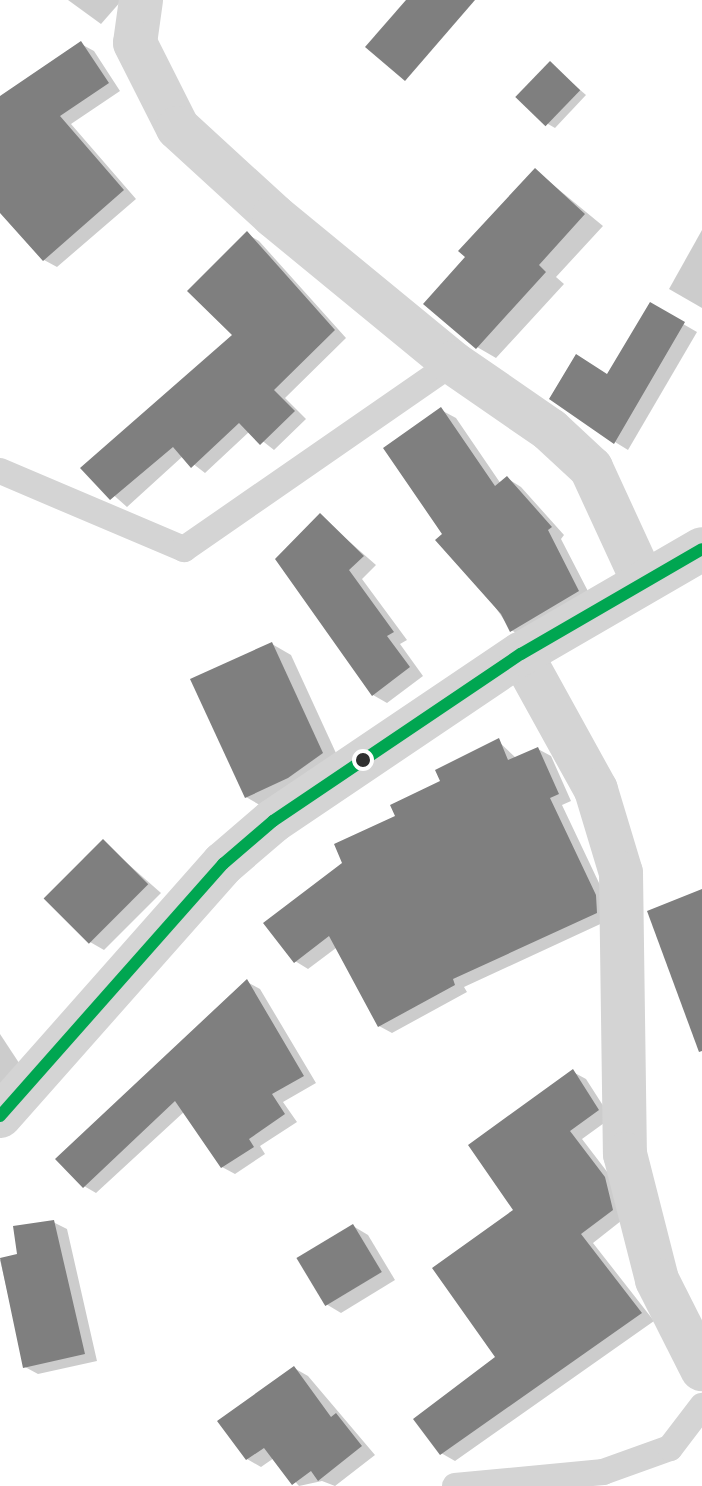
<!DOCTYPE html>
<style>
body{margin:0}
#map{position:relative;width:702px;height:1486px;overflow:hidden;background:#fff;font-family:Inter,sans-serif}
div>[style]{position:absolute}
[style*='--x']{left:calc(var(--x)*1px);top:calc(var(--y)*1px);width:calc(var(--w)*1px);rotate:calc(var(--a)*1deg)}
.shadow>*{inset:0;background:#0003}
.building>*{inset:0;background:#7f7f7f;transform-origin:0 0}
.service>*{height:26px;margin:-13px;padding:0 13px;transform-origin:13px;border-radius:13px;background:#d4d4d4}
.minor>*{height:44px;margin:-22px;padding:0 22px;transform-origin:22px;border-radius:22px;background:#d4d4d4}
.tertiary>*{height:44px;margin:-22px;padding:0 22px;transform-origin:22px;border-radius:22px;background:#d4d4d4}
.bus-1>*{height:12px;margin:-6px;padding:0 6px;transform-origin:6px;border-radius:6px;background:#00a651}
.dots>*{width:22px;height:22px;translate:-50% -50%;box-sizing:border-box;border:4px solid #fff;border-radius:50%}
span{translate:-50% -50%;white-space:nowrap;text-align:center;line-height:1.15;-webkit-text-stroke:8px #fff;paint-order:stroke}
</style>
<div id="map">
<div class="shadow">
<i style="clip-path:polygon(68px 0,122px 0,101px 24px)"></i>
<i style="clip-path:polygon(81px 44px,94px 51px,120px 91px,71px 124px,136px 199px,57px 267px,44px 260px,0 173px,0 99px)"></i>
<i style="clip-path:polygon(550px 64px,586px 95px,555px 128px,548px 124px)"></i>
<i style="clip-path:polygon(535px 170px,603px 226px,556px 277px,564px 284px,496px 358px,477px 347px,468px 257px)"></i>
<i style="clip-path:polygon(702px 230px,702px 308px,669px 289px)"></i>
<i style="clip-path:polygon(247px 234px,259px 241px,346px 338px,285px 398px,306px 419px,274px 450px,250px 431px,205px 473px,183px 456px,127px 507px,83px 468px,235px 335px)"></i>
<i style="clip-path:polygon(650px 305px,697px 332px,628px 450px,615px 442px,608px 376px)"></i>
<i style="clip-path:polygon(441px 410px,456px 418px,501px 484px,507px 478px,521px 487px,564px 535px,561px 539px,592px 599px,525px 638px,511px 630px,445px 534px)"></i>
<i style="clip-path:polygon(320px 516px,376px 565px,362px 579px,407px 640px,400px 644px,423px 676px,387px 703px,373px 695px)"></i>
<i style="clip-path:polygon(272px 644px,291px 655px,341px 764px,265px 808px,246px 797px)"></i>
<i style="clip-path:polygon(498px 741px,516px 758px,538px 749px,551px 756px,571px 801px,562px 805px,609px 904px,609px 920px,464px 987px,467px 992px,392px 1033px,379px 1026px,336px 948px,308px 969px,295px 961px,345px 863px)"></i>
<i style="clip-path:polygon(103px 842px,161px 893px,104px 950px,90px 942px)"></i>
<i style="clip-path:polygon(247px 982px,260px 989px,316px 1083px,283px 1102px,297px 1122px,260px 1146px,265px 1154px,235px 1174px,222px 1167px,185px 1111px,96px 1193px,84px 1186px)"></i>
<i style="clip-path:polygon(0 1034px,25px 1072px,0 1101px)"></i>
<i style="clip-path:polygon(573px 1072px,586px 1079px,611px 1118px,582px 1139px,618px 1186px,626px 1217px,593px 1243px,654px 1321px,455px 1461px,441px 1453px,498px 1357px,516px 1211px)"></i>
<i style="clip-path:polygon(53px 1222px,67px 1229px,97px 1361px,38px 1374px,25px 1367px,0 1260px,19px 1256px)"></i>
<i style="clip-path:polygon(353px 1226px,368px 1235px,395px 1280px,341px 1313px,326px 1304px)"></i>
<i style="clip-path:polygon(294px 1368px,308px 1376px,375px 1455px,335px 1486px,322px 1481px,299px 1486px,274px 1458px,261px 1467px,247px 1459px)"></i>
</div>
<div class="building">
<i style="clip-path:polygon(406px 0,475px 0,405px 81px,365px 47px)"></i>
<i style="clip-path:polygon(81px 41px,109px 83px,60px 116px,124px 190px,43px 261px,0 213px,0 96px)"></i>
<i style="left:550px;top:61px;width:42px;height:50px;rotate:44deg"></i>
<i style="clip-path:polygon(535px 168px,585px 214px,539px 265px,546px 272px,476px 349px,423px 304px,465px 257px,458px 251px)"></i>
<i style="clip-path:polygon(247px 231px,335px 330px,274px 390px,295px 411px,260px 445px,239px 423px,191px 468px,173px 447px,110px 500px,80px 468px,232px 335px,187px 291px)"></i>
<i style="clip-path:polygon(650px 302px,685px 322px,614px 444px,549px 399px,576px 354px,607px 374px)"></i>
<i style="clip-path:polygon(441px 407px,495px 486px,507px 476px,552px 527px,548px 530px,579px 591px,510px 632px,501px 614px,435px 540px,442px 534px,383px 448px)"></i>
<i style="clip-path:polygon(320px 513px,364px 556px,349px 570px,394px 632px,387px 636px,410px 667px,372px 696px,275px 559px)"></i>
<i style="clip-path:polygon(272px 642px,323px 753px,288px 778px,245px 798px,190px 679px)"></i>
<i style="clip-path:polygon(499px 738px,508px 760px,538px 747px,559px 794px,550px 798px,596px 895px,597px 913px,453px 979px,455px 985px,378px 1027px,329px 936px,294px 963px,263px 923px,342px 863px,334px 844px,395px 816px,390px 805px,440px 781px,435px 770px)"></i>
<i style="left:103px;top:839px;width:64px;height:84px;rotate:45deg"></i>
<i style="clip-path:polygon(702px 889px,702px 1051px,699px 1052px,647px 911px)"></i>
<i style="clip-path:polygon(247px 979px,304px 1076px,272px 1094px,285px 1114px,249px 1139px,254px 1147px,221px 1168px,175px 1101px,83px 1188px,55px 1159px)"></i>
<i style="clip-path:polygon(573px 1069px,599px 1110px,570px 1131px,605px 1177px,613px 1210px,581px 1234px,642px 1313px,440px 1455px,413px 1419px,495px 1357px,432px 1268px,513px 1210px,468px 1145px)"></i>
<i style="clip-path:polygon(54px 1220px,85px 1354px,23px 1368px,0 1258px,17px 1254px,13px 1226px)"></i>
<i style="left:353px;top:1224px;width:56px;height:66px;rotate:59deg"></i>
<i style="clip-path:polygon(294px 1366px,331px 1417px,336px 1413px,362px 1446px,318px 1481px,311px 1471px,292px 1485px,264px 1448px,246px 1460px,217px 1421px)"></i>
</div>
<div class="service">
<i style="--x:0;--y:471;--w:200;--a:23"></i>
<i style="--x:184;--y:549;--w:327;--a:-34.7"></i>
<i style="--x:455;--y:1486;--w:149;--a:-5.4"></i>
<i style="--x:603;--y:1472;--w:71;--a:-19.7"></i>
<i style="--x:670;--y:1448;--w:53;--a:-52.7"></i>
</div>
<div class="minor">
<i style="--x:141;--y:0;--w:43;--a:97.9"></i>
<i style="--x:135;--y:43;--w:95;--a:63.2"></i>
<i style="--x:178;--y:128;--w:130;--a:42.5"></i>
<i style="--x:274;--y:216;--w:232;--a:39.4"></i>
<i style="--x:453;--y:363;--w:118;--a:34.6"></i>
<i style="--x:550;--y:430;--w:56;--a:42.8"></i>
<i style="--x:591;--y:468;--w:124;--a:65.3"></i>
<i style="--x:521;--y:654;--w:155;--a:61.1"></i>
<i style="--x:596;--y:790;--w:87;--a:73.2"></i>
<i style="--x:621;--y:873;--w:281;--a:89.2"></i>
<i style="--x:625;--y:1154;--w:130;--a:75.7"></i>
<i style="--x:657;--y:1280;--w:100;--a:63.2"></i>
</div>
<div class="tertiary">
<i style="--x:0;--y:1116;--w:337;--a:-48.5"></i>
<i style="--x:223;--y:864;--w:66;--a:-40.7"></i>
<i style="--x:273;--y:821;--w:299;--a:-34"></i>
<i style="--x:521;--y:654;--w:209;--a:-30.1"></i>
</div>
<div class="bus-1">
<i style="--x:0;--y:1116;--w:337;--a:-48.5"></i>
<i style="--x:223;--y:864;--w:66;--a:-40.7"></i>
<i style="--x:273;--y:821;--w:299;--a:-34"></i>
<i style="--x:521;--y:654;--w:209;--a:-30.1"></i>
</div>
<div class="dots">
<i style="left:363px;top:760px;background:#303030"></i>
</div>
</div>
